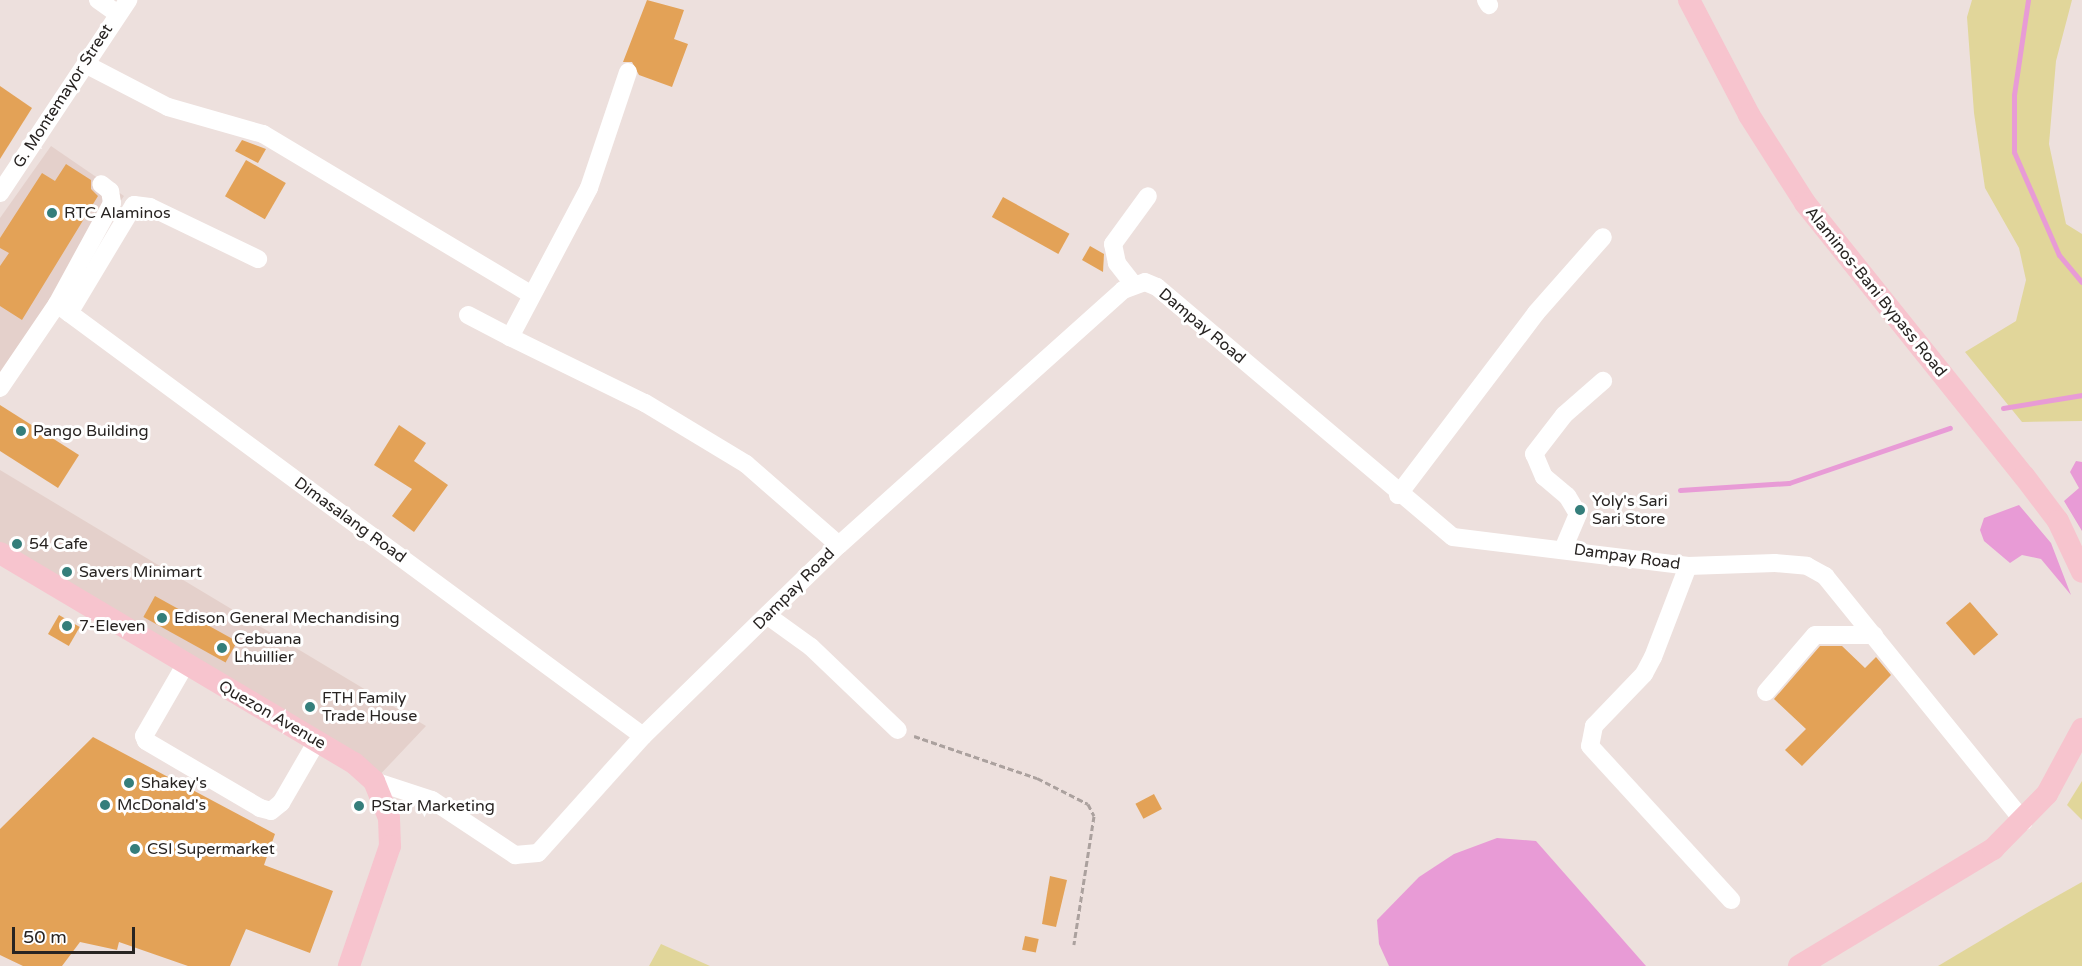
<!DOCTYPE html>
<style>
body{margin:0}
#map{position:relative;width:2082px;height:966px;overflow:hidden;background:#ede0dd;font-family:"Varela Round",sans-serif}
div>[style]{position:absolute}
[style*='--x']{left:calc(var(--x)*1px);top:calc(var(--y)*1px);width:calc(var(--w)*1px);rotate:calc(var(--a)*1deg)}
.built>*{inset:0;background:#e4d0cb}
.green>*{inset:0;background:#e1d69a}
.water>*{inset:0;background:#e89bd6}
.stream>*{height:5px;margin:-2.5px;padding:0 2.5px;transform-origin:2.5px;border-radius:2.5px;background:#e89bd6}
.building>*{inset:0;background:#e3a257;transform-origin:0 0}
.path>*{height:3px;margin-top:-1.5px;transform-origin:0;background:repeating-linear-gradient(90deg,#aba19e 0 6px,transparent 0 9px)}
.minor>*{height:18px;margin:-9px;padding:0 9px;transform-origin:9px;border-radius:9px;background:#fff}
.major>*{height:22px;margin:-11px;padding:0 11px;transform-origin:11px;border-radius:11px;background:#f7c4ce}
.dots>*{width:16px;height:16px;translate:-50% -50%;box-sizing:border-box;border:3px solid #fff;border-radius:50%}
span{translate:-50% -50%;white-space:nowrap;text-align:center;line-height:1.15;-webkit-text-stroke:6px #fff;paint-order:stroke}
.street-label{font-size:16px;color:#282422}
.poi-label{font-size:16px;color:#282422}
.left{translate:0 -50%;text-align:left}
.scale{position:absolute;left:12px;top:927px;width:123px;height:27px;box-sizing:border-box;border:3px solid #282422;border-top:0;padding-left:8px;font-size:18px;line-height:21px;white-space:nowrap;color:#282422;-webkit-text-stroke:4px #fff;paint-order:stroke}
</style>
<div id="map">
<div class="built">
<i style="clip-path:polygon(51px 146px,124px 196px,0 382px,0 218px)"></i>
<i style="clip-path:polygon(0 470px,426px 726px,374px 781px,0 553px)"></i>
</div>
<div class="green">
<i style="clip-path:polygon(1972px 0,2072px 0,2056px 61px,2049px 144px,2066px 224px,2082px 234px,2082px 421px,2022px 422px,1965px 352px,2016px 321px,2026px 280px,2019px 248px,1985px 188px,1974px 113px,1967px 17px)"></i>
<i style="clip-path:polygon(2082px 781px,2082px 820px,2067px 805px)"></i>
<i style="clip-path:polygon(2082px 882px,2082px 966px,1938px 966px,2032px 910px)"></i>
<i style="clip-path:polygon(661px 944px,710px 966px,649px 966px)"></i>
</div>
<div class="water">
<i style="clip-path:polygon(2076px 461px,2082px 462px,2082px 531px,2064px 501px,2079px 488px,2070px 472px)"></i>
<i style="clip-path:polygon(2019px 505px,2051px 543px,2071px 595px,2041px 559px,2022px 555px,2010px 563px,1984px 541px,1980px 530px,1984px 518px)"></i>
<i style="clip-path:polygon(1497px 838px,1536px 841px,1646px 966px,1389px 966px,1379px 944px,1377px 920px,1419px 877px,1454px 854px)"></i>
</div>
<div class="stream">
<i style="--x:2028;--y:0;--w:96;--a:98.4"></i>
<i style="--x:2014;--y:95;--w:57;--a:90"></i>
<i style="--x:2014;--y:152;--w:112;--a:66.4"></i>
<i style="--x:2059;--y:255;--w:35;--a:50"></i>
<i style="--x:2003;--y:408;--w:80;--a:-9.3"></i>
<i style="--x:1680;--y:490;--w:109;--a:-3.7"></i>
<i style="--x:1789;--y:483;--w:170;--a:-18.9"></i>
</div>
<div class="building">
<i style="clip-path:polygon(647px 0,684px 10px,674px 39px,688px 44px,672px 87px,639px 75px,632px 62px,623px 62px)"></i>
<i style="clip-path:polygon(0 86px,32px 108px,0 159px)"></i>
<i style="clip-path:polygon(242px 140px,266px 149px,258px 163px,235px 151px)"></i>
<i style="left:246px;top:160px;width:46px;height:42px;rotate:30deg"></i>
<i style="clip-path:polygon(66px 164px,91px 180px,91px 189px,98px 196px,22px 320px,0 306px,0 266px,9px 253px,0 248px,0 238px,42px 173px,55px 181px)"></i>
<i style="left:1003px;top:197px;width:76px;height:23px;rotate:29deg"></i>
<i style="clip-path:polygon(1090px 246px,1104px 254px,1103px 272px,1082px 260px)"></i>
<i style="clip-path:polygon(0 405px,79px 455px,58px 488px,0 451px)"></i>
<i style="clip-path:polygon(399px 425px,426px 443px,414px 461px,448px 485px,414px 532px,392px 516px,412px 489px,374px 465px)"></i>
<i style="left:155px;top:596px;width:94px;height:24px;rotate:29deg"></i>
<i style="left:1970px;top:602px;width:43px;height:32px;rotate:49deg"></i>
<i style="left:59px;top:615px;width:24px;height:22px;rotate:30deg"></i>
<i style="clip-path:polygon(1820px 646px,1842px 646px,1865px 668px,1876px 657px,1891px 675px,1802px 766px,1785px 750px,1806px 729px,1774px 699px)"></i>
<i style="clip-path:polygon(93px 737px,275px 834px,264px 865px,333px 891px,310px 953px,246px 929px,230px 966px,188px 966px,119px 942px,117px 950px,80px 942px,62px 966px,23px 966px,0 955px,0 829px)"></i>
<i style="left:1154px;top:794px;width:17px;height:21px;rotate:62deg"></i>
<i style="clip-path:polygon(1050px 876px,1067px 880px,1056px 927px,1042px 924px)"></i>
<i style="left:1025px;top:936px;width:14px;height:14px;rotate:12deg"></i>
</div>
<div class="path">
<i style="--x:914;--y:736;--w:130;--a:18.9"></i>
<i style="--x:1037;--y:778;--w:57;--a:27"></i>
<i style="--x:1088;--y:804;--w:13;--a:63"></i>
<i style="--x:1094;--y:816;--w:130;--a:98.9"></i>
</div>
<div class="minor">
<i style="--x:98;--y:0;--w:24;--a:35"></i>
<i style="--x:1486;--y:0;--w:6;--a:59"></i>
<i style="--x:87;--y:65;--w:91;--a:27.4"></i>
<i style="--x:168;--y:107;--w:99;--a:15.9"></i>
<i style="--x:263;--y:134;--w:310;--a:30.9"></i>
<i style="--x:628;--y:72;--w:122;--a:108.6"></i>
<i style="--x:589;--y:188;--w:169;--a:117.9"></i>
<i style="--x:510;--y:337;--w:150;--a:26.1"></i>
<i style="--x:645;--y:403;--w:118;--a:31.1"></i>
<i style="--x:746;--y:464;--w:123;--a:41.1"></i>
<i style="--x:0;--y:193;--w:232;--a:-56.4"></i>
<i style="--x:1134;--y:285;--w:28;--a:-128"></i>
<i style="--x:1117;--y:263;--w:19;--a:-102"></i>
<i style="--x:1113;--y:244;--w:59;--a:-53.9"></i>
<i style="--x:57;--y:304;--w:728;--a:36.4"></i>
<i style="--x:69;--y:313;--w:126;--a:-59"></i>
<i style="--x:134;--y:205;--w:16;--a:7"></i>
<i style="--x:150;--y:207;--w:120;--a:25.7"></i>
<i style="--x:468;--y:315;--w:47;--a:27.6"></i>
<i style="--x:0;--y:388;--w:102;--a:-55.8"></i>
<i style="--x:57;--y:304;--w:115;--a:-61.4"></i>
<i style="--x:112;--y:203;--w:12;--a:-99"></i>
<i style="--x:110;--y:191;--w:11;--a:-142"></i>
<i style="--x:1398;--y:495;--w:228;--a:-52.8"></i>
<i style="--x:1536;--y:313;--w:101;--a:-48.6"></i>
<i style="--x:1564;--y:547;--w:36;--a:-67"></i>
<i style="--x:1578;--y:514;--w:21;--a:-121"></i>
<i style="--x:1567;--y:496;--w:30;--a:-140"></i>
<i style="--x:1544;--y:477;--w:25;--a:-113"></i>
<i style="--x:1534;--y:454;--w:49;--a:-52.4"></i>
<i style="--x:1564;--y:415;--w:52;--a:-41.1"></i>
<i style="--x:1688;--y:566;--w:97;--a:111"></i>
<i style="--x:1653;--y:657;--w:19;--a:118"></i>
<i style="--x:1644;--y:674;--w:72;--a:133.9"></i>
<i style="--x:1594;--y:726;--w:20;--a:101"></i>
<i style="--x:1590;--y:746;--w:209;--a:47.5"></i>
<i style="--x:768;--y:616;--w:53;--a:35.8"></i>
<i style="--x:811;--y:647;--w:120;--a:43.7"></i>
<i style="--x:185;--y:665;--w:82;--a:120"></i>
<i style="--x:144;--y:736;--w:5;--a:68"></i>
<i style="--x:146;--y:741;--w:132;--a:30.4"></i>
<i style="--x:260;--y:808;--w:11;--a:15"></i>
<i style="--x:271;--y:811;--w:13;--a:-39"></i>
<i style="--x:281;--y:803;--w:72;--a:-59.9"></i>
<i style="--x:1766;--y:692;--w:75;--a:-49.3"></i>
<i style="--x:1815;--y:635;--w:59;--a:0"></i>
<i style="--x:374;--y:781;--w:61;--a:18.1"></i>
<i style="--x:432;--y:800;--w:100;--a:33.5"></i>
<i style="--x:515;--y:855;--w:23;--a:-5"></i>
<i style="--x:538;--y:853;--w:157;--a:-48.1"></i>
<i style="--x:643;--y:736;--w:274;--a:-44.3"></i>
<i style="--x:839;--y:545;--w:382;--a:-41.9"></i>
<i style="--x:1123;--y:290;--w:23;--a:-20"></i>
<i style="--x:1145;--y:282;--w:13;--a:23"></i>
<i style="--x:1157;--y:287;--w:387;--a:40.2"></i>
<i style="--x:1453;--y:537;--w:237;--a:7"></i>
<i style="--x:1688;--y:566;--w:87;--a:-2"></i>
<i style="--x:1775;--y:563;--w:32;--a:5"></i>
<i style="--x:1807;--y:566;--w:21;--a:29"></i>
<i style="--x:1825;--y:576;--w:316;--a:51"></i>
</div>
<div class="major">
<i style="--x:1689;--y:0;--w:130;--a:62.4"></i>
<i style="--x:1749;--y:115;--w:104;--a:57.5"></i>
<i style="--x:1805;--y:203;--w:350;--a:51.3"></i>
<i style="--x:2024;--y:476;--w:56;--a:52.9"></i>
<i style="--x:2058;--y:521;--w:56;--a:64.8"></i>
<i style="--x:0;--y:553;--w:412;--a:30.7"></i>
<i style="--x:354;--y:763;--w:27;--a:42"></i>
<i style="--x:374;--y:781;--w:40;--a:68"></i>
<i style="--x:389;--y:818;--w:28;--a:88"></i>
<i style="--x:390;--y:846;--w:127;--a:108.9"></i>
<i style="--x:1799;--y:966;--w:227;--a:-31.1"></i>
<i style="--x:1993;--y:849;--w:77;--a:-45.5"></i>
<i style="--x:2047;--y:794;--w:74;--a:-61.7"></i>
</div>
<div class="dots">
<i style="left:52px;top:213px;background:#357e7b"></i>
<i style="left:21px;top:431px;background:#357e7b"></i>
<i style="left:1580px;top:510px;background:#357e7b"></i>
<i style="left:17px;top:544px;background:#357e7b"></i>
<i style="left:67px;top:572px;background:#357e7b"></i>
<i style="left:162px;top:618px;background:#357e7b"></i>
<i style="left:67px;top:626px;background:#357e7b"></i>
<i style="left:222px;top:648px;background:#357e7b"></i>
<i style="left:310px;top:707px;background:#357e7b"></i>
<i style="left:129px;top:783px;background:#357e7b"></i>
<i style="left:105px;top:805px;background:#357e7b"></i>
<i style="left:359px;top:806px;background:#357e7b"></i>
<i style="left:135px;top:849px;background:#357e7b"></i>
</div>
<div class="street-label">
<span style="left:63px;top:96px;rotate:-57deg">G. Montemayor Street</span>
<span style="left:1876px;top:292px;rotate:51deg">Alaminos-Bani Bypass Road</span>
<span style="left:1202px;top:326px;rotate:40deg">Dampay Road</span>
<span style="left:350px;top:520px;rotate:36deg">Dimasalang Road</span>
<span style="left:1627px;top:557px;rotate:8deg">Dampay Road</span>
<span style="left:794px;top:589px;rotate:-45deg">Dampay Road</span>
<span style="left:272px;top:715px;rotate:30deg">Quezon Avenue</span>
</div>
<div class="poi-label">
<span class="left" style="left:64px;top:213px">RTC Alaminos</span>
<span class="left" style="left:33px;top:431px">Pango Building</span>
<span class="left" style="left:1592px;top:510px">Yoly's Sari<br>Sari Store</span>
<span class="left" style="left:29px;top:544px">54 Cafe</span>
<span class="left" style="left:79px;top:572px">Savers Minimart</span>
<span class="left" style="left:174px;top:618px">Edison General Mechandising</span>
<span class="left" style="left:79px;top:626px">7-Eleven</span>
<span class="left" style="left:234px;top:648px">Cebuana<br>Lhuillier</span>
<span class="left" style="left:322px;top:707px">FTH Family<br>Trade House</span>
<span class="left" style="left:141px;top:783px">Shakey's</span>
<span class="left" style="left:117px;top:805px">McDonald's</span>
<span class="left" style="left:371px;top:806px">PStar Marketing</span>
<span class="left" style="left:147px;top:849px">CSI Supermarket</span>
</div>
<div class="scale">50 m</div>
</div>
